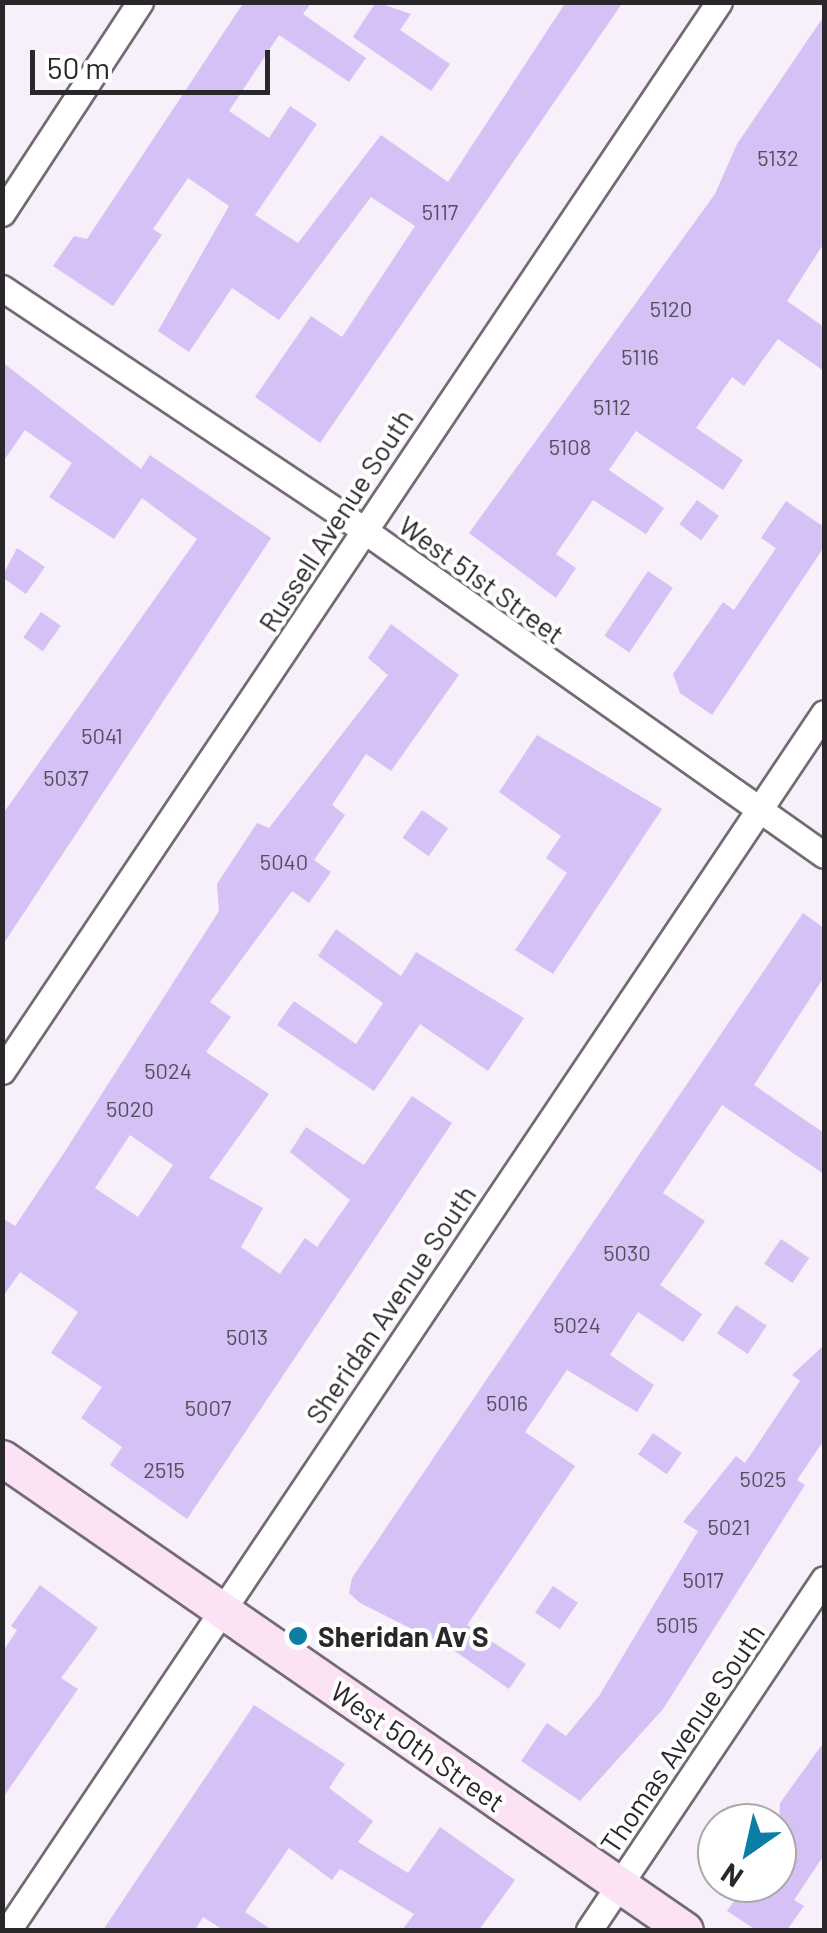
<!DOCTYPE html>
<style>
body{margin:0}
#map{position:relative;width:827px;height:1933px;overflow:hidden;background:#f7eff9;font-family:Barlow,sans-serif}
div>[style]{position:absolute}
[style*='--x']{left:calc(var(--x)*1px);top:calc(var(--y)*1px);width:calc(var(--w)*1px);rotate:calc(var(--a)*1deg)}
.building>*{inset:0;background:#d5c1f5;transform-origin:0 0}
.roads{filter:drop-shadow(2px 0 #736b74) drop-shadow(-2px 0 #736b74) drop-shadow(0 2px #736b74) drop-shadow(0 -2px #736b74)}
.street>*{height:25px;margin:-12.5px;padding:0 12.5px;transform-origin:12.5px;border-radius:12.5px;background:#fff}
.secondary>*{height:35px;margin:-17.5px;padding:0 17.5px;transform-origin:17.5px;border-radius:17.5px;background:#fbe2f4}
.dots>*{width:28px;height:28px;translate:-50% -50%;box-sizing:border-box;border:5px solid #fff;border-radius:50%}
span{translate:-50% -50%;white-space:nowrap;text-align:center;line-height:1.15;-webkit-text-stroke:8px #fff;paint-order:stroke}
.number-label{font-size:22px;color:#554e5e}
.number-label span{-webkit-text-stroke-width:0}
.street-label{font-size:28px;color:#2a272b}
.poi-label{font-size:28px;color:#2a272b;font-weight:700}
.left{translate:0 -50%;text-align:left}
.frame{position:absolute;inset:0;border:5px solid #2a272b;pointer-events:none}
.north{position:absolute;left:697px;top:1803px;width:100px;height:100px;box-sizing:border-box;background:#fff;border:2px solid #aaa9aa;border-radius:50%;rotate:214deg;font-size:28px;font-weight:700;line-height:40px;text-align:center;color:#2a272b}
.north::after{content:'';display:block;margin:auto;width:35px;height:45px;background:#0c7ea6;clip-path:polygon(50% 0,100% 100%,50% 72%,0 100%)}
.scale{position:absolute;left:30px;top:50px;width:240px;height:45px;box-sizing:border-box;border:5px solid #2a272b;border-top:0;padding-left:12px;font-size:30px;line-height:35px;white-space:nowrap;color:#2a272b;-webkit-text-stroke:8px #fff;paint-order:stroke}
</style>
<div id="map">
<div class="building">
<i style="clip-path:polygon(244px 2px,312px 2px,303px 14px,366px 58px,349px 82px,279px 35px,229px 111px,269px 138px,290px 106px,317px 124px,255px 215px,298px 243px,381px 135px,448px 182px,566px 2px,623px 2px,320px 443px,255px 397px,311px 316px,342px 337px,415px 226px,371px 197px,279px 320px,232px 288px,189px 352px,158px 331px,229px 206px,188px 178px,153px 229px,162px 235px,113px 306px,53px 266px,74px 236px,87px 239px)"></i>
<i style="clip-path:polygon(376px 2px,411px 14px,400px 30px,450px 64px,431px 91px,353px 37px)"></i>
<i style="clip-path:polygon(824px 16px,824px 243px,787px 301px,824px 327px,824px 371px,778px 339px,744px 386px,732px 377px,696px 428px,743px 460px,723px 490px,636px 431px,609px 470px,664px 508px,646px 534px,593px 500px,556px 554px,576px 568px,556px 598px,469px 533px,715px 194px,737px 144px)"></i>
<i style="clip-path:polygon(2px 362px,141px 469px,150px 455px,271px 538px,2px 946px,2px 815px,197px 539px,142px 498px,114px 539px,49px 497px,72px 463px,25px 430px,2px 463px)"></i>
<i style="left:697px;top:500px;width:27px;height:30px;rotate:36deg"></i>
<i style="clip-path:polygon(786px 501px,824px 527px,824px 547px,712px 715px,680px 693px,673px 674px,723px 602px,734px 610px,776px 548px,761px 538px)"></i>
<i style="clip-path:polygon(17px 548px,45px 567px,26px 594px,2px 577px)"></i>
<i style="left:648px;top:571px;width:30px;height:78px;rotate:34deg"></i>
<i style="left:41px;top:612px;width:24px;height:31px;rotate:35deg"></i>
<i style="clip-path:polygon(evenodd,391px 624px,459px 675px,391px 771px,366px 754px,332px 805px,345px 815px,314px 860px,331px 872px,309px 903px,292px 891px,210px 1002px,231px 1017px,206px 1052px,269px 1094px,209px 1178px,263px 1208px,241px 1247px,280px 1274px,305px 1238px,317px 1247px,350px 1200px,290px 1152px,306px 1127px,364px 1165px,412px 1096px,452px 1123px,187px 1519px,110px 1465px,122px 1447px,81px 1418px,102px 1387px,51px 1353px,78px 1312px,20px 1272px,2px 1298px,2px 1218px,15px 1226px,60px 1159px,219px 911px,217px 884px,257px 823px,269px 828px,388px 675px,368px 658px,391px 624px,130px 1135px,173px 1165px,138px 1217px,95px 1188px,130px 1135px)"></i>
<i style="clip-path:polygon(537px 735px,662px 809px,553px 974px,515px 950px,567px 873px,546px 858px,561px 836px,499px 792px)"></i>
<i style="left:422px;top:810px;width:32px;height:34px;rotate:35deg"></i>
<i style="clip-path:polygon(803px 913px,824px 928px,824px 977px,754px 1085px,824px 1133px,824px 1174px,722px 1105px,663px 1193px,705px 1221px,660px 1285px,702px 1314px,683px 1342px,638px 1312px,610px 1355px,654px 1385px,637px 1412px,567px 1370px,525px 1432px,575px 1466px,467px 1625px,526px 1664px,509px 1689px,452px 1649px,360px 1603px,349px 1593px,352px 1578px)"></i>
<i style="clip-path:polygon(336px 929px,401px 976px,416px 952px,524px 1018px,488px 1071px,420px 1024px,374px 1091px,277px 1025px,294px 1001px,356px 1044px,383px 1003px,318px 956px)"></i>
<i style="left:781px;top:1239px;width:34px;height:30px;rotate:34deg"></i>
<i style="left:736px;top:1305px;width:37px;height:34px;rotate:34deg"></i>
<i style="clip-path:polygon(824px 1345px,824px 1440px,797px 1480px,805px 1485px,663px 1709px,580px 1801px,521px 1761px,547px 1723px,566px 1736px,599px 1696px,698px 1531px,683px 1522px,736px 1456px,745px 1463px,800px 1381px,792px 1375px)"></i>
<i style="left:653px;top:1433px;width:35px;height:26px;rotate:35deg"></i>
<i style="clip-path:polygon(40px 1585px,98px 1628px,61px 1678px,78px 1689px,2px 1799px,2px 1653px,17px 1630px,11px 1626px)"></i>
<i style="left:553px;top:1586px;width:30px;height:32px;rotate:34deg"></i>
<i style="clip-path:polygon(254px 1705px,345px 1764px,329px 1788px,373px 1821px,358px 1842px,408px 1873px,440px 1827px,515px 1880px,479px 1930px,402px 1930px,414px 1914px,340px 1869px,332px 1880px,289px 1848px,245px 1912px,272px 1930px,223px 1930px,203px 1917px,195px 1930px,103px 1930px)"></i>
<i style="clip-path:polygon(824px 1742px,824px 1855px,794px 1900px,804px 1906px,787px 1930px,756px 1930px,727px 1911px,734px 1901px,707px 1883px,777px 1883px,780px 1803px)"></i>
</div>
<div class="roads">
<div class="street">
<i style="--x:2;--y:213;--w:252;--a:-56.8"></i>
<i style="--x:2;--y:288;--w:407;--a:33.7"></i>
<i style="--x:341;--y:514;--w:591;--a:35.22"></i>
<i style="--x:2;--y:1071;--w:1287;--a:-56.15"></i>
<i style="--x:8;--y:1930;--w:1465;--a:-56.16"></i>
<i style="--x:589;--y:1930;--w:422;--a:-56.2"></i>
</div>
<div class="secondary">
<i style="--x:2;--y:1458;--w:830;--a:34.65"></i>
</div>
</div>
<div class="dots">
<i style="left:298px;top:1636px;background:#0c7ea6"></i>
</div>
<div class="number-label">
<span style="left:778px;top:158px">5132</span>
<span style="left:440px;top:212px">5117</span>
<span style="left:671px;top:309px">5120</span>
<span style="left:640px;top:357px">5116</span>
<span style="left:612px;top:407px">5112</span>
<span style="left:570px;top:447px">5108</span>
<span style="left:102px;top:736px">5041</span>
<span style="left:66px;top:778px">5037</span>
<span style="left:284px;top:862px">5040</span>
<span style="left:168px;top:1071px">5024</span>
<span style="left:130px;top:1109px">5020</span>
<span style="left:627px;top:1253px">5030</span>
<span style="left:577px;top:1325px">5024</span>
<span style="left:247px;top:1337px">5013</span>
<span style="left:507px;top:1403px">5016</span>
<span style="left:208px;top:1408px">5007</span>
<span style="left:164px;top:1470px">2515</span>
<span style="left:763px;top:1479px">5025</span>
<span style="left:729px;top:1527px">5021</span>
<span style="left:703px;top:1580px">5017</span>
<span style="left:677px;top:1625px">5015</span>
</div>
<div class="street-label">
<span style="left:335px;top:520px;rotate:-57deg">Russell Avenue South</span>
<span style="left:482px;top:579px;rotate:36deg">West 51st Street</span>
<span style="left:390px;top:1304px;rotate:-56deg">Sheridan Avenue South</span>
<span style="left:682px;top:1738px;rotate:-56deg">Thomas Avenue South</span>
<span style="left:418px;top:1746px;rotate:35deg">West 50th Street</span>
</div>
<div class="poi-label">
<span class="left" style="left:318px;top:1636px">Sheridan Av S</span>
</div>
<div class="frame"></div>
<div class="north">N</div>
<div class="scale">50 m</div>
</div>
